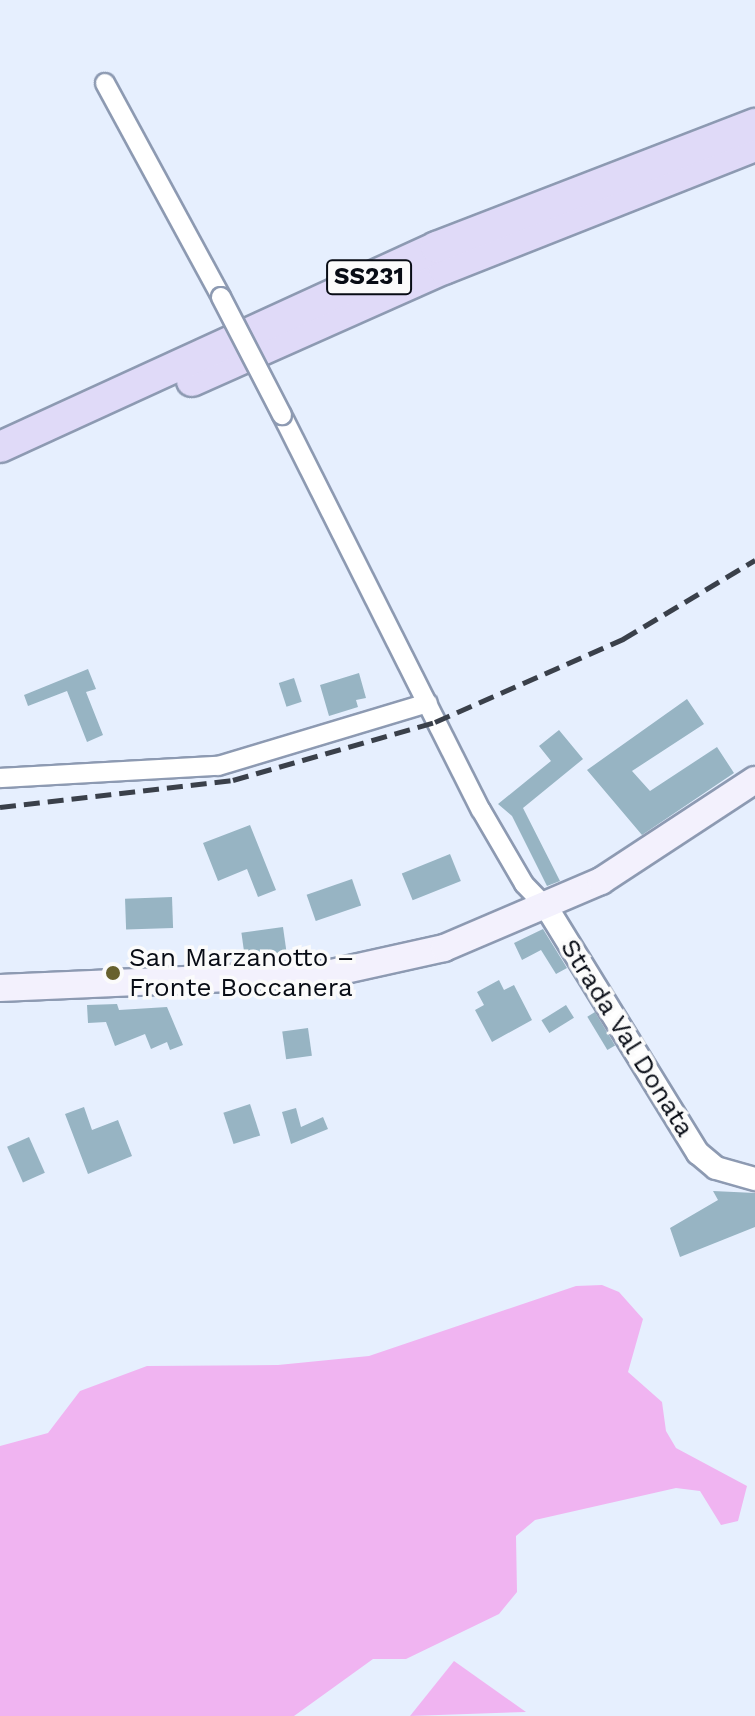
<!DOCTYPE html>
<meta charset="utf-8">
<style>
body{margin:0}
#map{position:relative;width:755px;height:1716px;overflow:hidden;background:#e6effe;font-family:"Work Sans",sans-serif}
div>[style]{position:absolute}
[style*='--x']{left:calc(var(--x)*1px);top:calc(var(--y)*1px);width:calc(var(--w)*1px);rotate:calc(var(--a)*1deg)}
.green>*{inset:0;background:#f0b4f1}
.building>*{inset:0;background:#97b4c3;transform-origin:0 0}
.roads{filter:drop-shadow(2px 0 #8d9ab2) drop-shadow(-2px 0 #8d9ab2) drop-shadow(0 2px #8d9ab2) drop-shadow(0 -2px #8d9ab2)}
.minor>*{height:18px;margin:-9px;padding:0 9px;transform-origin:9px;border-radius:9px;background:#fff}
.tertiary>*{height:22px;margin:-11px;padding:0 11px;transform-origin:11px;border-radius:11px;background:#fff}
.secondary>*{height:26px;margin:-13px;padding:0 13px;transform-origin:13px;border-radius:13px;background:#f3f1fd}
.trunk>*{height:30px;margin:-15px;padding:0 15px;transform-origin:15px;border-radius:15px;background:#e0daf8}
.rail>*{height:5px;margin-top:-2.5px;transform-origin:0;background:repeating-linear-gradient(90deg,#3a404a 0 16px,transparent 0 24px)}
.bridges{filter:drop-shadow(2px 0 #8d9ab2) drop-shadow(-2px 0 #8d9ab2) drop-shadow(0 2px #8d9ab2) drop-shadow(0 -2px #8d9ab2)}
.minor-bridge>*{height:18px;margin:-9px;padding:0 9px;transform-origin:9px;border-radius:9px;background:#fff}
.dots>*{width:22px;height:22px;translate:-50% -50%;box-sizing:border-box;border:4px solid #fbfbfb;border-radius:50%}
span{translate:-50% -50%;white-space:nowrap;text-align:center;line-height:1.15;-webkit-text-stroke:7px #fbfbfb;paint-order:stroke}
.shield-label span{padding:2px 6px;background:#fbfbfb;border:2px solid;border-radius:6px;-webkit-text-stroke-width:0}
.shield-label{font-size:24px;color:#080c15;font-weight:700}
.poi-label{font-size:26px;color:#080c15}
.left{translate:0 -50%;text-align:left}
.street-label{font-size:26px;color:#080c15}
</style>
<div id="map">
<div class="green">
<i style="clip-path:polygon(602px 1285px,619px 1292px,643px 1319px,628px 1372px,662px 1402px,666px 1431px,676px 1448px,747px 1486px,738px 1521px,721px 1525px,700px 1491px,676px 1488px,535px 1520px,516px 1536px,517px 1592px,499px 1614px,406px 1659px,373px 1659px,294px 1716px,0 1716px,0 1446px,48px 1433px,80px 1391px,147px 1366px,278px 1365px,369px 1356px,576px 1286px)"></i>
<i style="clip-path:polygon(454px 1661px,526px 1712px,410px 1716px)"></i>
</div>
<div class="building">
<i style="clip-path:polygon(88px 669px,96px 689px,86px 692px,103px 735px,87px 742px,67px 691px,28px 706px,24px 695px)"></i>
<i style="clip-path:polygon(359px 673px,366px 698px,356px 700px,358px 707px,329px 716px,320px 685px)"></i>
<i style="left:294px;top:678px;width:25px;height:16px;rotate:72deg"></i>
<i style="clip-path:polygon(687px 699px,704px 724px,632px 771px,650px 791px,717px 747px,734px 773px,642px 835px,587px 770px)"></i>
<i style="clip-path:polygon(559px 730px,583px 759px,523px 808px,560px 881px,547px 886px,512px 816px,498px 804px,551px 761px,539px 746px)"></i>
<i style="clip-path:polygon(250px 825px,276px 890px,258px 897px,247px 869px,218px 881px,203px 843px)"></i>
<i style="left:450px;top:854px;width:29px;height:52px;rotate:68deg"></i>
<i style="left:352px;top:879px;width:28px;height:48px;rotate:71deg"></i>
<i style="left:172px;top:897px;width:31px;height:47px;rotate:88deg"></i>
<i style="left:283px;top:927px;width:28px;height:42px;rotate:82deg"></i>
<i style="clip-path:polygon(543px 929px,567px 968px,556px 974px,541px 950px,522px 960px,514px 943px)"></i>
<i style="clip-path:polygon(499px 980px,504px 990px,514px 985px,532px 1020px,492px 1042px,475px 1010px,484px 1005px,477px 992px)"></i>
<i style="clip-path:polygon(117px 1004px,119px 1010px,167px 1007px,183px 1045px,170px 1050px,167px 1042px,151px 1049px,145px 1034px,115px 1046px,106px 1022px,88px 1023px,87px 1005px)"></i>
<i style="left:566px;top:1005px;width:15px;height:29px;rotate:58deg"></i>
<i style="left:595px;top:1012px;width:39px;height:9px;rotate:59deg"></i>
<i style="left:308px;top:1028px;width:28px;height:26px;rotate:82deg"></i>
<i style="left:250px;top:1104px;width:33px;height:28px;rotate:72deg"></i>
<i style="clip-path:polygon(84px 1107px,92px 1130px,118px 1120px,132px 1156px,88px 1174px,65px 1114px)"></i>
<i style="clip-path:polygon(296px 1108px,301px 1127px,323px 1117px,328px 1129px,291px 1144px,282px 1112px)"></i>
<i style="left:29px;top:1137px;width:39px;height:24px;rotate:66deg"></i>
<i style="clip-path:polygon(713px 1191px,755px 1193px,755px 1227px,680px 1257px,670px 1228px,718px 1200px)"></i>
</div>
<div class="roads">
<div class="minor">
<i style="--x:105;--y:83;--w:243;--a:61.5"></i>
<i style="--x:282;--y:415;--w:442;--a:63.3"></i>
<i style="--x:481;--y:810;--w:86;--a:59.8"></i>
<i style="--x:524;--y:884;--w:33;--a:46"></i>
<i style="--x:0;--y:778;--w:218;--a:-3.2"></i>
<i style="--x:218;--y:766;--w:219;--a:-16.7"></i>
</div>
<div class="tertiary">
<i style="--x:547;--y:908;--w:288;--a:58.4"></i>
<i style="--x:698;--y:1153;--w:23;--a:40"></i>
<i style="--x:716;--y:1168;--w:41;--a:15.8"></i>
</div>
<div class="secondary">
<i style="--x:0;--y:988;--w:327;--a:-2.5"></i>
<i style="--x:327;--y:974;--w:120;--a:-12.5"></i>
<i style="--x:444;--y:948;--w:171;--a:-23.1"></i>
<i style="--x:601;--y:881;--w:184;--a:-33.3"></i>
</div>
<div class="trunk">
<i style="--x:192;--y:381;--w:276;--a:-24"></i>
<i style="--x:444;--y:269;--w:334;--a:-21.6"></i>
<i style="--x:0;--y:447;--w:480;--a:-24.6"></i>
<i style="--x:436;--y:247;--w:342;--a:-21.1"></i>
</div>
</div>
<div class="rail">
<i style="--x:0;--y:807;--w:235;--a:-6.6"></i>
<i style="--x:233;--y:780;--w:210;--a:-16"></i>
<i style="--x:435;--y:722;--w:206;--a:-23.8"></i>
<i style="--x:623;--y:639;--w:154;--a:-30.9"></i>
</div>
<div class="bridges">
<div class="minor-bridge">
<i style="--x:221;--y:297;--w:133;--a:62.7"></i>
</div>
</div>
<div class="dots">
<i style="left:113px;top:973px;background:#67612e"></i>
</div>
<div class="shield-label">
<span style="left:369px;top:277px">SS231</span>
</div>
<div class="poi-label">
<span class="left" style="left:129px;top:973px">San Marzanotto –<br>Fronte Boccanera</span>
</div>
<div class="street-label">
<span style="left:627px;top:1038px;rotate:58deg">Strada Val Donata</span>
</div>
</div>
